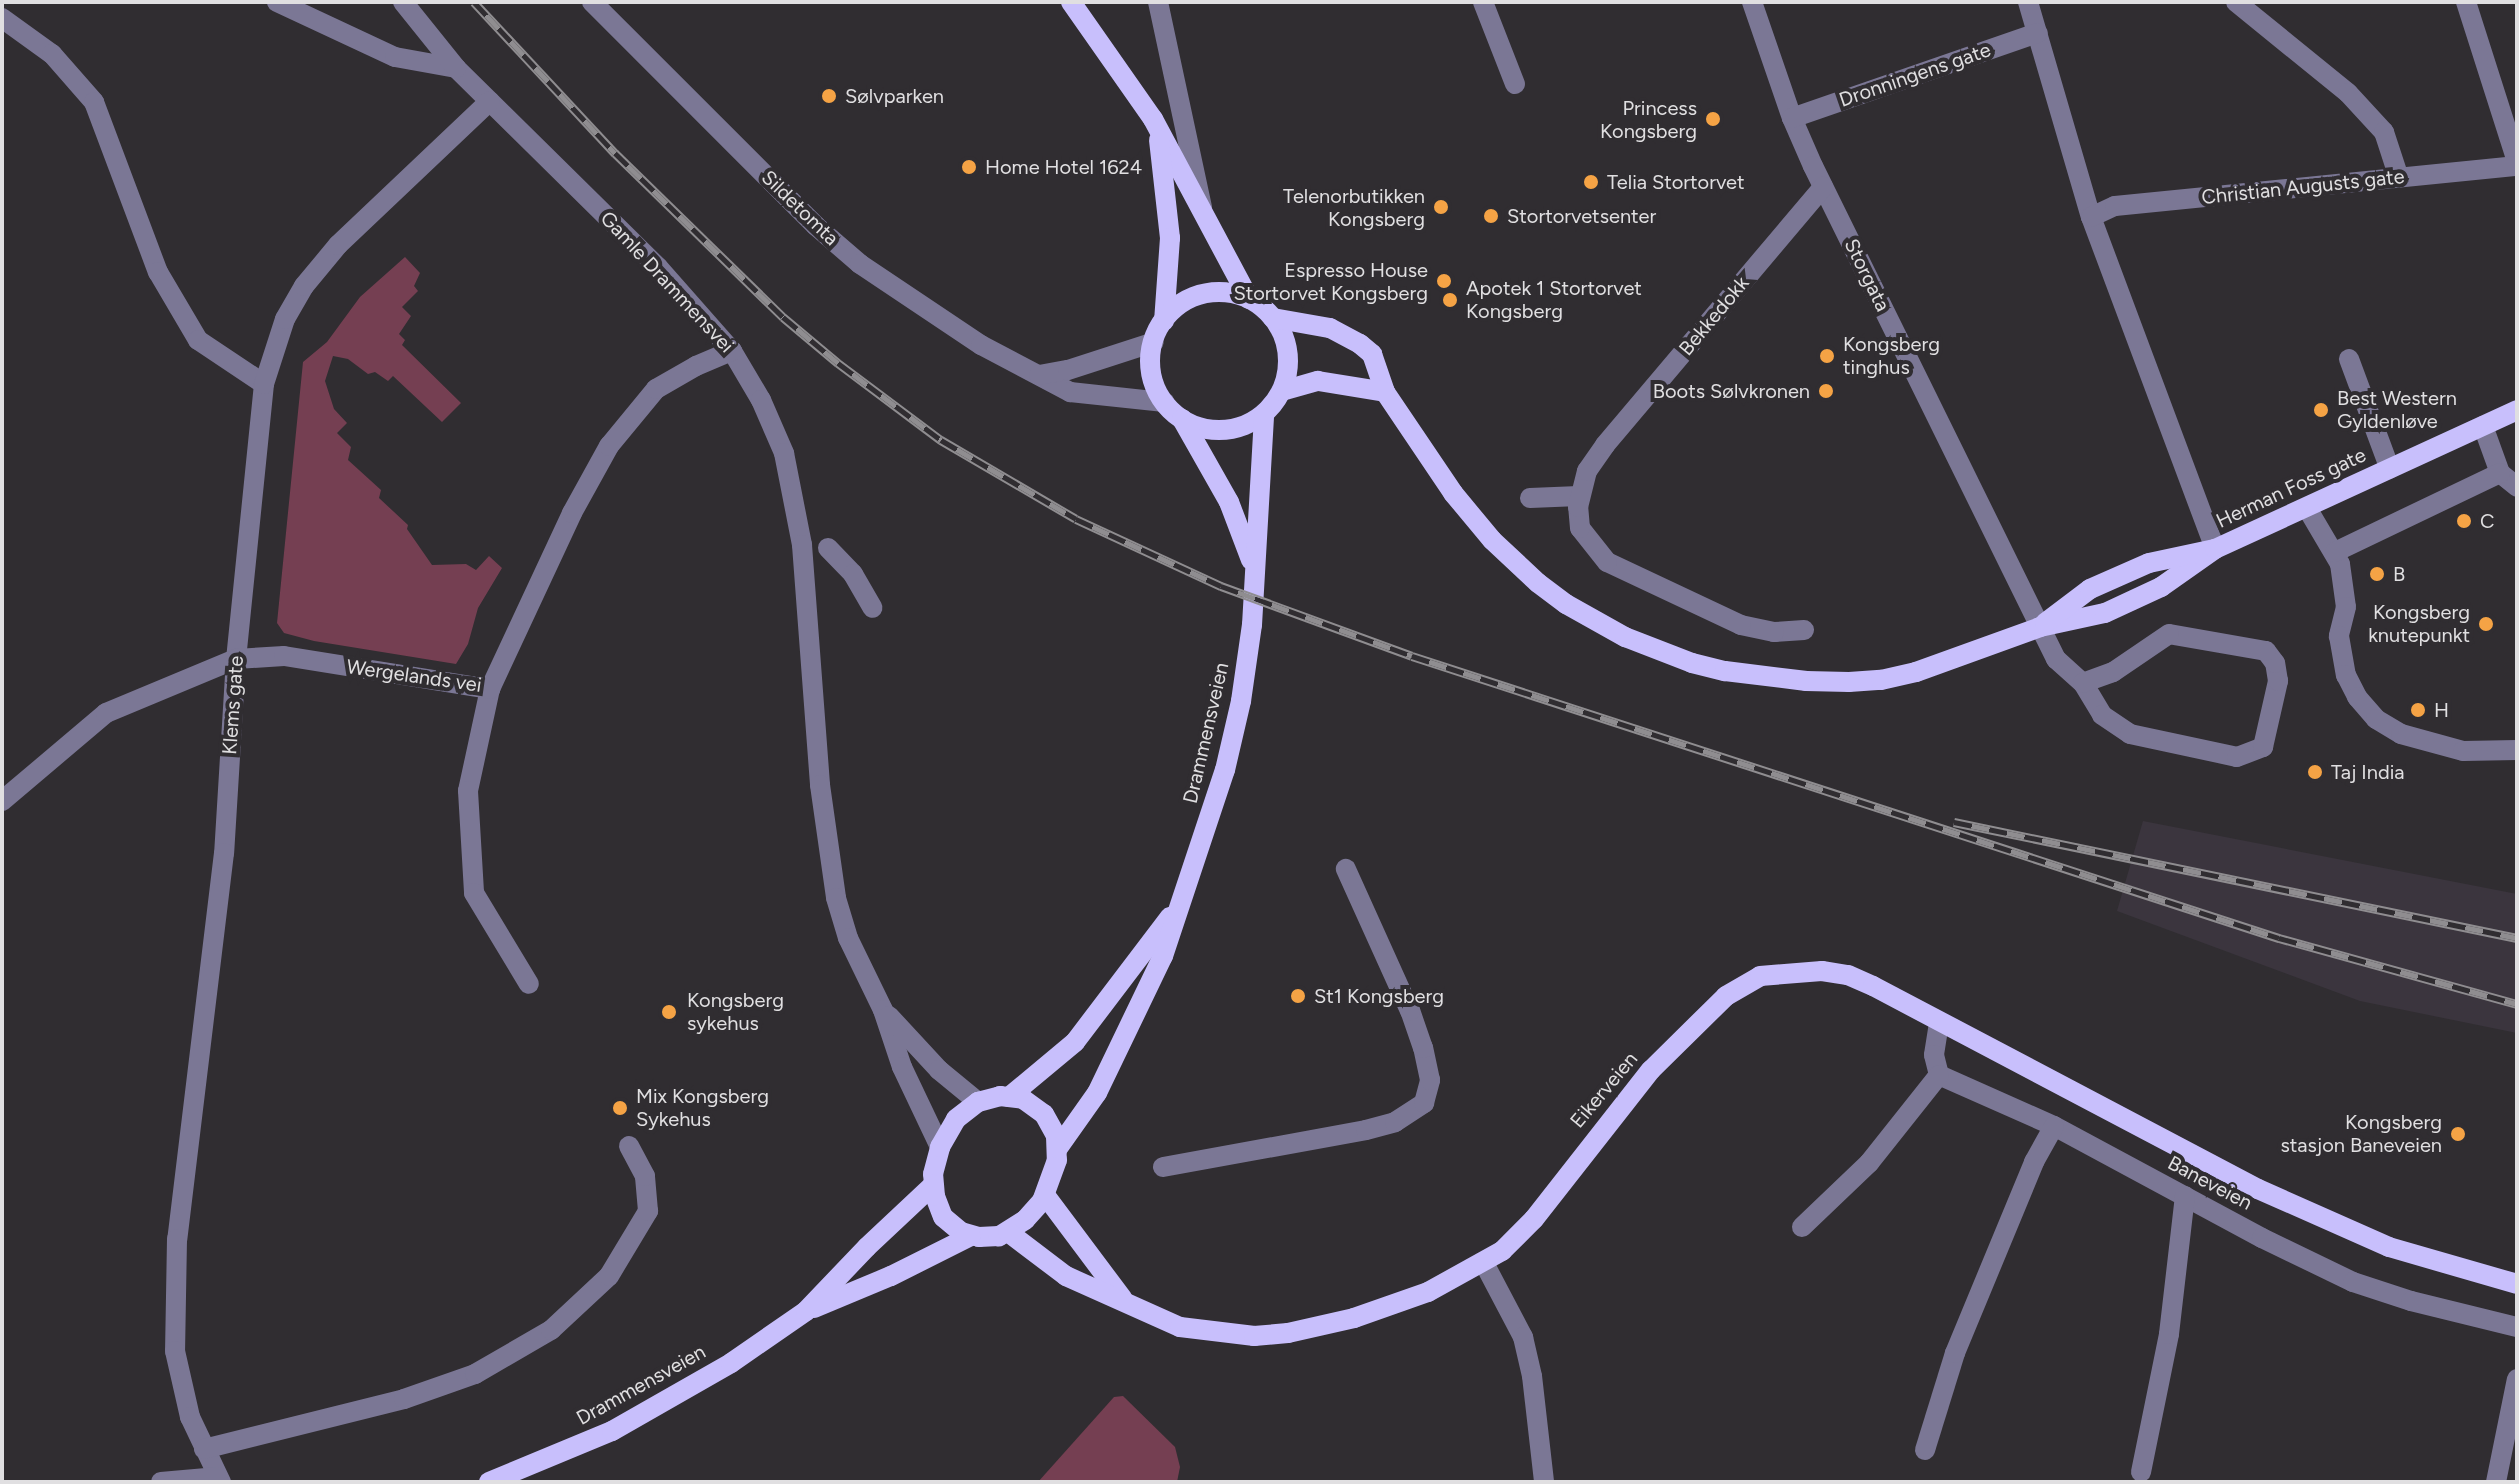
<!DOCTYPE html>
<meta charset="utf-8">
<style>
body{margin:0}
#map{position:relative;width:2519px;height:1484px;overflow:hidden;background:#302d31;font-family:Figtree,sans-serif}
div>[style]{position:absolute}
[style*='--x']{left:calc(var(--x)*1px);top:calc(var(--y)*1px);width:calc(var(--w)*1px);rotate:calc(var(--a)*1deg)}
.built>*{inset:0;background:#3b353e}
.green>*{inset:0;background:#753f52}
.minor>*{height:20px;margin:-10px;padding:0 10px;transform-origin:10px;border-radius:10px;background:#7b7795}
.major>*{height:20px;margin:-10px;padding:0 10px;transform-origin:10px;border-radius:10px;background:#c8bffc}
.major>.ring{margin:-10px;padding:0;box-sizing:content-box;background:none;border:20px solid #c8bffc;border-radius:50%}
.rail>*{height:9px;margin-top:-4.5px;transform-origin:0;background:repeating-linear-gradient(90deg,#302d31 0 18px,#8f8d90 0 36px);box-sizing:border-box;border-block:2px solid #8f8d90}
.dots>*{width:22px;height:22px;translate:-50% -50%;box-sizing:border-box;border:4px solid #302d31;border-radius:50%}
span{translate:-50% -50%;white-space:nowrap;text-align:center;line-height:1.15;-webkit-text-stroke:8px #302d31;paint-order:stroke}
.street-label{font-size:20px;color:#e0dfe1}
.poi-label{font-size:20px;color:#e0dfe1}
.left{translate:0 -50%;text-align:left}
.right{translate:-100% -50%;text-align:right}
.frame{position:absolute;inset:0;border:4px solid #e0dfe1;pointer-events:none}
</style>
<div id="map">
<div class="built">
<i style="clip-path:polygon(2143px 821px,2517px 894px,2517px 1033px,2360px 1001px,2117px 911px)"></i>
</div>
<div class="green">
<i style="clip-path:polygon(405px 257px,420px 273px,414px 286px,418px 291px,402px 307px,411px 316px,399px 334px,405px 340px,402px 345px,461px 403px,442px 422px,393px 376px,388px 381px,375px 372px,368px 374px,348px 359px,333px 356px,325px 381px,334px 409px,347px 423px,337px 433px,351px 447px,348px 460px,381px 490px,379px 498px,408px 525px,407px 529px,432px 565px,466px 564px,476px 570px,489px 556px,502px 568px,478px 608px,468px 644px,456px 664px,314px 641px,284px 633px,277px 623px,303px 362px,327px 342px,360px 297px)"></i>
<i style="clip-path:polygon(1123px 1396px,1175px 1447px,1180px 1467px,1177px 1482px,1038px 1482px,1114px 1397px)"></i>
</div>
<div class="minor">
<i style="--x:277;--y:2;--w:130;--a:25"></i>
<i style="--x:395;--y:57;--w:62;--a:10.2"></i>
<i style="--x:456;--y:68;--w:284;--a:44.6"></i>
<i style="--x:658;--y:267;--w:112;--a:48.6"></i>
<i style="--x:732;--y:351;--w:57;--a:59.4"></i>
<i style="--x:761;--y:400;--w:58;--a:66.5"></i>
<i style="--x:784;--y:453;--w:94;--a:78.9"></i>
<i style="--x:802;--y:545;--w:241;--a:85.7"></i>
<i style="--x:820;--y:785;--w:114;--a:81.9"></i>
<i style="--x:836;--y:898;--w:42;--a:73.3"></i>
<i style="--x:848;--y:938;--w:80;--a:64.1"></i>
<i style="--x:883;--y:1010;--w:60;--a:71.6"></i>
<i style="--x:902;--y:1067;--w:89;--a:64.6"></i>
<i style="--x:403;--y:2;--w:85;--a:51.2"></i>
<i style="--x:592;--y:2;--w:317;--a:45"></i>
<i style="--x:816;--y:226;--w:58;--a:40.8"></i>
<i style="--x:860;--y:264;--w:146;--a:33.8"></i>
<i style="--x:981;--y:345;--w:101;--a:27.8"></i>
<i style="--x:1070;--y:392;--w:95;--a:6.1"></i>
<i style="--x:1158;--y:2;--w:210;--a:77.9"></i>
<i style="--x:1483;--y:2;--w:88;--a:68.7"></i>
<i style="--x:1752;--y:2;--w:123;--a:71"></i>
<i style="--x:1792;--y:118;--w:52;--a:66.4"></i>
<i style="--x:1813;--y:166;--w:550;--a:63.76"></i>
<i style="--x:2056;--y:659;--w:36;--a:42"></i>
<i style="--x:2083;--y:683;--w:37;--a:59"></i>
<i style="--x:2102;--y:715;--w:34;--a:34"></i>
<i style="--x:2130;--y:734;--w:109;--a:12.1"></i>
<i style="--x:2237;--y:757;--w:28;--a:-21"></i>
<i style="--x:2263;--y:747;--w:68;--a:-77.2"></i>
<i style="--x:2278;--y:681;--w:18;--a:-99"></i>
<i style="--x:2275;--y:663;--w:15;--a:-127"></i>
<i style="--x:2266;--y:651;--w:98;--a:-170.1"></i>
<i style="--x:2169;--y:634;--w:68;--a:145.8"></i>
<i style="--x:2113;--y:672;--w:32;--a:160"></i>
<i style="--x:2028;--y:2;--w:224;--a:73.7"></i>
<i style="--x:2091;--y:217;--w:354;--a:69.5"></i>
<i style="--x:2236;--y:2;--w:144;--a:39.1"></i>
<i style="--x:2348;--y:93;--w:53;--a:47.3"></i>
<i style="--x:2384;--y:132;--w:48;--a:71.9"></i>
<i style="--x:2466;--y:2;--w:168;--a:72.3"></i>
<i style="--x:2;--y:18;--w:62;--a:35.8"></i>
<i style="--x:52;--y:54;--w:64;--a:48.8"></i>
<i style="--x:94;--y:102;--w:182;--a:69.4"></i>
<i style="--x:158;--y:272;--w:79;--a:59.5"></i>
<i style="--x:198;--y:340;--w:79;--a:33.7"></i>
<i style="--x:264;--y:384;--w:276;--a:95.8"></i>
<i style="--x:236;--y:659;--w:194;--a:93.5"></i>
<i style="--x:224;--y:853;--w:389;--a:96.9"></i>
<i style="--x:177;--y:1239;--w:112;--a:91"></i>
<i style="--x:175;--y:1351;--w:68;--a:77.2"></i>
<i style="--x:190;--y:1417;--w:72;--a:64.5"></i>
<i style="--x:1792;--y:118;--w:260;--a:-19.1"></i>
<i style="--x:2091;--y:217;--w:26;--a:-25"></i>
<i style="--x:2115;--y:206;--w:404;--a:-5.7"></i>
<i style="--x:2349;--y:359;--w:117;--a:69.6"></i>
<i style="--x:1039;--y:375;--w:29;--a:-10"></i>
<i style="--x:1068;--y:370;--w:90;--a:-18"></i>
<i style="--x:264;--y:384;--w:68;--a:-72.1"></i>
<i style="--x:285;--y:319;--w:38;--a:-60"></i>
<i style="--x:304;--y:286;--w:53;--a:-50.3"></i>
<i style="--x:338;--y:245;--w:209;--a:-43.5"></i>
<i style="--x:2483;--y:426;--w:50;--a:70.1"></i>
<i style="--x:2500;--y:473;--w:22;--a:39"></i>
<i style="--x:1530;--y:498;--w:49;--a:-2.3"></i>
<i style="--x:2307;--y:508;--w:65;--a:59.5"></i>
<i style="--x:2340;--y:564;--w:43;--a:82.1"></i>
<i style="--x:2346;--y:607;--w:30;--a:104"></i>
<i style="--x:2339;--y:636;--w:40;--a:80"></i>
<i style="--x:2346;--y:675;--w:25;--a:63"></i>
<i style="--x:2357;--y:697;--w:29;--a:49"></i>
<i style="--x:2376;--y:719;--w:29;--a:31"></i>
<i style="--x:2401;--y:734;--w:64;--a:15.3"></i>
<i style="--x:2463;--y:751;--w:54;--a:-1.1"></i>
<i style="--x:828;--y:548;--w:36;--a:46"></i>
<i style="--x:853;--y:574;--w:39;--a:60"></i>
<i style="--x:2335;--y:552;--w:183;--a:-25.6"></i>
<i style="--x:1804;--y:630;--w:30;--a:176"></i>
<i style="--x:1774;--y:632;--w:34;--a:-168"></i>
<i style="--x:1741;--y:625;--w:148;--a:-154.8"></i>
<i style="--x:1607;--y:562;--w:43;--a:-128.5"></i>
<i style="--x:1580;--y:528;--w:21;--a:-95"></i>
<i style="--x:1578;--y:507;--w:37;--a:-76"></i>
<i style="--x:1587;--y:471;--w:32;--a:-55"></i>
<i style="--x:1605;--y:445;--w:338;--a:-49.8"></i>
<i style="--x:490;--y:689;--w:104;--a:102.2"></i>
<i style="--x:468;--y:791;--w:102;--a:86.6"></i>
<i style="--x:474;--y:893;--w:106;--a:58.9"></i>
<i style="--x:2;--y:801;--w:136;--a:-40.2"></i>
<i style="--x:106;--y:713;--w:141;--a:-22.6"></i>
<i style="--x:236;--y:659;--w:48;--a:-3.6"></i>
<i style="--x:284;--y:656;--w:209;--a:9.1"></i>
<i style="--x:490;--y:689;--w:194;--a:-65"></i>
<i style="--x:572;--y:513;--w:77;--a:-61.1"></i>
<i style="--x:609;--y:446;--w:74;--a:-50.5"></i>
<i style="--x:656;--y:389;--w:46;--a:-29.9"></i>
<i style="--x:696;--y:366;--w:39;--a:-23"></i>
<i style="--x:889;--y:1016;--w:74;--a:47.2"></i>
<i style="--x:939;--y:1070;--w:50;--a:39.4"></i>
<i style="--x:1939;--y:1023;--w:32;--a:99"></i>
<i style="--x:1934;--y:1055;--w:21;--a:76"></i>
<i style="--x:1939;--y:1075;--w:126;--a:23.9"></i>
<i style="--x:2054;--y:1126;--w:236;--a:28.3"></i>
<i style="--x:2262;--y:1238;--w:101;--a:25.8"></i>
<i style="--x:2353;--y:1282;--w:61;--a:18.1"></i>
<i style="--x:2411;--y:1301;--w:109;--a:13.8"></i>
<i style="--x:1163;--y:1167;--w:206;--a:-10.3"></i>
<i style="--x:1366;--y:1130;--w:30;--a:-15"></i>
<i style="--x:1395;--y:1122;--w:35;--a:-33"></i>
<i style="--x:1424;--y:1103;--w:24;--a:-75"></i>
<i style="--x:1430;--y:1080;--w:33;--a:-102"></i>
<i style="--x:1423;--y:1048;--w:39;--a:-109"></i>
<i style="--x:1410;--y:1011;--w:156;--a:-114.3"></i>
<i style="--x:1802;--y:1227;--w:93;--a:-43.7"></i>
<i style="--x:1869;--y:1163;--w:112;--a:-51.5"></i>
<i style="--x:1484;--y:1263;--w:84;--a:62.2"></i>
<i style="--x:1523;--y:1337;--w:40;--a:77"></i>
<i style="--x:1532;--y:1376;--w:107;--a:83.5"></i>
<i style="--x:204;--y:1449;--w:206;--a:-14"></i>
<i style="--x:404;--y:1399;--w:75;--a:-19.4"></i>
<i style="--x:475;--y:1374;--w:88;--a:-30.1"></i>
<i style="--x:551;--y:1330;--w:79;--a:-43"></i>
<i style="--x:609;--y:1276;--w:76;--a:-59"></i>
<i style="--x:648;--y:1211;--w:35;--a:-95"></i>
<i style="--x:645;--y:1176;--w:34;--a:-118"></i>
<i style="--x:1925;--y:1450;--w:102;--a:-72.8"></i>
<i style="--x:1955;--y:1353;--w:207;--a:-67.5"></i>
<i style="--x:2034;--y:1162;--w:41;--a:-60.9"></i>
<i style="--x:2141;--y:1472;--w:141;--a:-78.5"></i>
<i style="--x:2169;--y:1334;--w:139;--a:-83.4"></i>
<i style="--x:161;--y:1482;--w:57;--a:-5"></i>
<i style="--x:2496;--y:1482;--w:105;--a:-78.5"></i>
</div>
<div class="major">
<i style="--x:1071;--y:2;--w:143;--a:55"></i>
<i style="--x:1153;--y:119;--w:204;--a:61.9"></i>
<i style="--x:1159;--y:140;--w:99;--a:83.6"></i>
<i style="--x:1170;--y:238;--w:83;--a:94.1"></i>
<i class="ring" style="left:1150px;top:292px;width:118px;height:118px"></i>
<i style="--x:1273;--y:318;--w:58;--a:10"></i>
<i style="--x:1330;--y:328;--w:34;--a:28"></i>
<i style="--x:1360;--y:344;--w:16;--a:40"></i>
<i style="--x:1372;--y:354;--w:40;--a:71.1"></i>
<i style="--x:1385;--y:392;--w:122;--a:56"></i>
<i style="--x:1453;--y:493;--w:61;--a:50.3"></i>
<i style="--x:1492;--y:540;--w:63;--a:43.1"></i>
<i style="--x:1538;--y:583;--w:35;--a:37"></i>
<i style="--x:1566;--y:604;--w:68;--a:29.2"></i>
<i style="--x:1625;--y:637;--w:72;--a:21.2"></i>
<i style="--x:1692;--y:663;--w:34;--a:14"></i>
<i style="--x:1725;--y:671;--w:82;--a:7"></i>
<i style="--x:1806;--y:681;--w:43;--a:1.3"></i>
<i style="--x:1849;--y:682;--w:32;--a:-4"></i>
<i style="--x:1881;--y:680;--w:36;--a:-13"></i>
<i style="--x:1916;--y:672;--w:132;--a:-19.9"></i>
<i style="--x:2040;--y:627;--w:66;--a:-12.2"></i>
<i style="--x:2105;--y:613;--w:62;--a:-24.9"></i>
<i style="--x:2161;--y:587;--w:66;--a:-35.1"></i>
<i style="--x:1282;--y:391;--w:37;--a:-16"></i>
<i style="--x:1318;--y:381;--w:68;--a:9.3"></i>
<i style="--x:1182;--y:419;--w:95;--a:60.5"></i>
<i style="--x:1229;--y:502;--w:62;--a:69.2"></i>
<i style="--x:2045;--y:623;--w:56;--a:-37.1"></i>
<i style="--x:2090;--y:589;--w:64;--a:-23.8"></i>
<i style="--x:2149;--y:563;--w:67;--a:-12"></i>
<i style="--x:2215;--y:549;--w:332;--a:-24.7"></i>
<i style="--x:1000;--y:1096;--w:23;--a:7"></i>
<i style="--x:1023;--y:1099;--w:26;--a:36"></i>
<i style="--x:1044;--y:1114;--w:25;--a:61"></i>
<i style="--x:1056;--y:1136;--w:24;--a:88"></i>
<i style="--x:1057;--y:1160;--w:44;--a:110.1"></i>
<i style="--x:1042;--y:1201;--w:25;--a:132"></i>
<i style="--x:1025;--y:1220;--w:31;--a:148"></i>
<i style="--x:999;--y:1236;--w:20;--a:177"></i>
<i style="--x:979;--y:1237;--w:19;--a:-164"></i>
<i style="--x:961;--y:1232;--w:23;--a:-140"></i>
<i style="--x:943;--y:1217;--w:22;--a:-111"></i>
<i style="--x:935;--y:1196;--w:22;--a:-95"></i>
<i style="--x:933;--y:1174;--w:28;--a:-75"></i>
<i style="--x:940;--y:1147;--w:32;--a:-60"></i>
<i style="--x:956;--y:1119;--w:28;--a:-38"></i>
<i style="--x:978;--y:1102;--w:23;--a:-15"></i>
<i style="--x:1009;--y:1097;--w:86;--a:-39.8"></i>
<i style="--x:1075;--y:1042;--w:157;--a:-52.8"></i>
<i style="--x:1058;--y:1148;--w:67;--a:-54.7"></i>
<i style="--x:1097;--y:1093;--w:152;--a:-64.3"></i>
<i style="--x:1163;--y:956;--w:196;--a:-71.6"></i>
<i style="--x:1225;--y:770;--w:71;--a:-76.9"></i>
<i style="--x:1241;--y:701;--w:77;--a:-81.8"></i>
<i style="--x:1252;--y:625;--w:211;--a:-86.7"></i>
<i style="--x:1045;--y:1195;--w:129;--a:53.2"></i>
<i style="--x:1008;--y:1232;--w:73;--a:37.2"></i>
<i style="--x:1066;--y:1276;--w:125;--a:24.1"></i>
<i style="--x:1180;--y:1327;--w:75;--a:6.9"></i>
<i style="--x:1254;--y:1336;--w:34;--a:-5"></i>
<i style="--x:1288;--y:1333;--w:68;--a:-12.8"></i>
<i style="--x:1354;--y:1318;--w:78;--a:-19.4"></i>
<i style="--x:1428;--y:1292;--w:85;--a:-29"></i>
<i style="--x:1502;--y:1251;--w:45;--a:-45"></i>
<i style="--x:1534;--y:1219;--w:189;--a:-51.9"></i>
<i style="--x:1651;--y:1070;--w:105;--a:-44.6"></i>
<i style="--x:1726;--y:996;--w:39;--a:-30"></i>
<i style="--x:1760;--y:976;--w:62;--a:-4.6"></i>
<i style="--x:1822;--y:971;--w:26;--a:9"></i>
<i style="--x:1848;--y:975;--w:27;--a:24"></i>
<i style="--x:1873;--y:986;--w:435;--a:27.8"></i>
<i style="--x:2258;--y:1189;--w:143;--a:23.9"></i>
<i style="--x:2389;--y:1247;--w:133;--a:16.1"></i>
<i style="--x:814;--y:1308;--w:83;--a:-22.6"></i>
<i style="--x:891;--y:1276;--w:89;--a:-26.6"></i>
<i style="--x:489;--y:1482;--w:133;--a:-22.5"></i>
<i style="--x:612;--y:1431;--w:137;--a:-29.7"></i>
<i style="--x:731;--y:1363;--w:91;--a:-34.7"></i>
<i style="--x:806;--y:1311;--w:88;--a:-46.4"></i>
<i style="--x:867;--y:1247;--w:91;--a:-43.2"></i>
</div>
<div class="rail">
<i style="--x:474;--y:2;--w:207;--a:47"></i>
<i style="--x:615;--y:153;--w:235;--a:44.3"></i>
<i style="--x:783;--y:317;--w:72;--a:39.9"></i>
<i style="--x:838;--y:363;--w:129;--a:36.8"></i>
<i style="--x:941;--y:440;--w:156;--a:30.3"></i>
<i style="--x:1076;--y:519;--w:160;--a:24.8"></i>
<i style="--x:1221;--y:586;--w:203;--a:20.1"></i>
<i style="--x:1412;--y:656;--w:912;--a:18.02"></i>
<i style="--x:2279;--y:938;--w:247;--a:15.5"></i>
<i style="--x:1954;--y:822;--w:575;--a:11.64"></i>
</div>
<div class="dots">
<i style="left:829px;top:96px;background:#f5a345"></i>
<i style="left:1713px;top:119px;background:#f5a345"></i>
<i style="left:969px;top:167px;background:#f5a345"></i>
<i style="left:1591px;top:182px;background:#f5a345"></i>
<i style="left:1441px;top:207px;background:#f5a345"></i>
<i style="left:1491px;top:216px;background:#f5a345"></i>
<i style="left:1444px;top:281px;background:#f5a345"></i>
<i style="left:1450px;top:300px;background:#f5a345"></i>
<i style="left:1827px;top:356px;background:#f5a345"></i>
<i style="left:1826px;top:391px;background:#f5a345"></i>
<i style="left:2321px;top:410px;background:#f5a345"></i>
<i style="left:2464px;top:521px;background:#f5a345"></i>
<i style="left:2377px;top:574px;background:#f5a345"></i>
<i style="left:2486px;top:624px;background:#f5a345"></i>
<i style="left:2418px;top:710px;background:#f5a345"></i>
<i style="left:2315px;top:772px;background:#f5a345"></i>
<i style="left:1298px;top:996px;background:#f5a345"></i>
<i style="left:669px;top:1012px;background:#f5a345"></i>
<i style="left:620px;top:1108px;background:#f5a345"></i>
<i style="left:2458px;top:1134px;background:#f5a345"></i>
</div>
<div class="street-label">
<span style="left:1915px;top:75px;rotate:-19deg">Dronningens gate</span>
<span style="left:2303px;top:187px;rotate:-6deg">Christian Augusts gate</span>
<span style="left:800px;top:208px;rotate:44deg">Sildetomta</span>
<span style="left:1867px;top:275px;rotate:64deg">Storgata</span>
<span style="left:667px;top:282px;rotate:47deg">Gamle Drammensvei</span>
<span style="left:1714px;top:316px;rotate:-50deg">Bekkedokk</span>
<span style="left:2291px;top:488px;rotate:-25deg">Herman Foss gate</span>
<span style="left:414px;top:676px;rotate:8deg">Wergelands vei</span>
<span style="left:233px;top:705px;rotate:-86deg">Klems gate</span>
<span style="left:1206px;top:733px;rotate:-77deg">Drammensveien</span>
<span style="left:1604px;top:1090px;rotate:-50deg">Eikerveien</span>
<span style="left:2210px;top:1183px;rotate:28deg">Baneveien</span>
<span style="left:641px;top:1385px;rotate:-29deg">Drammensveien</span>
</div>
<div class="poi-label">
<span class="left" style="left:845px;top:96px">Sølvparken</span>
<span class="right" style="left:1697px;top:120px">Princess<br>Kongsberg</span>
<span class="left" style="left:985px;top:167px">Home Hotel 1624</span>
<span class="left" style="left:1607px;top:182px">Telia Stortorvet</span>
<span class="right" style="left:1425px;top:208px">Telenorbutikken<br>Kongsberg</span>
<span class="left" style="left:1507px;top:216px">Stortorvetsenter</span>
<span class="right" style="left:1428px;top:282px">Espresso House<br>Stortorvet Kongsberg</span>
<span class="left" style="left:1466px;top:300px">Apotek 1 Stortorvet<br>Kongsberg</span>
<span class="left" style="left:1843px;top:356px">Kongsberg<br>tinghus</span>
<span class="right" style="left:1810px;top:391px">Boots Sølvkronen</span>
<span class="left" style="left:2337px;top:410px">Best Western<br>Gyldenløve</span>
<span class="left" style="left:2480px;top:521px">C</span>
<span class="left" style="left:2393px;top:574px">B</span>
<span class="right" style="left:2470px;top:624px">Kongsberg<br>knutepunkt</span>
<span class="left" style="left:2434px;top:710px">H</span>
<span class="left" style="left:2331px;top:772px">Taj India</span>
<span class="left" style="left:1314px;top:996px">St1 Kongsberg</span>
<span class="left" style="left:687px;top:1012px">Kongsberg<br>sykehus</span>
<span class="left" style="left:636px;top:1108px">Mix Kongsberg<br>Sykehus</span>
<span class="right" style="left:2442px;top:1134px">Kongsberg<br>stasjon Baneveien</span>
</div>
<div class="frame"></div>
</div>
